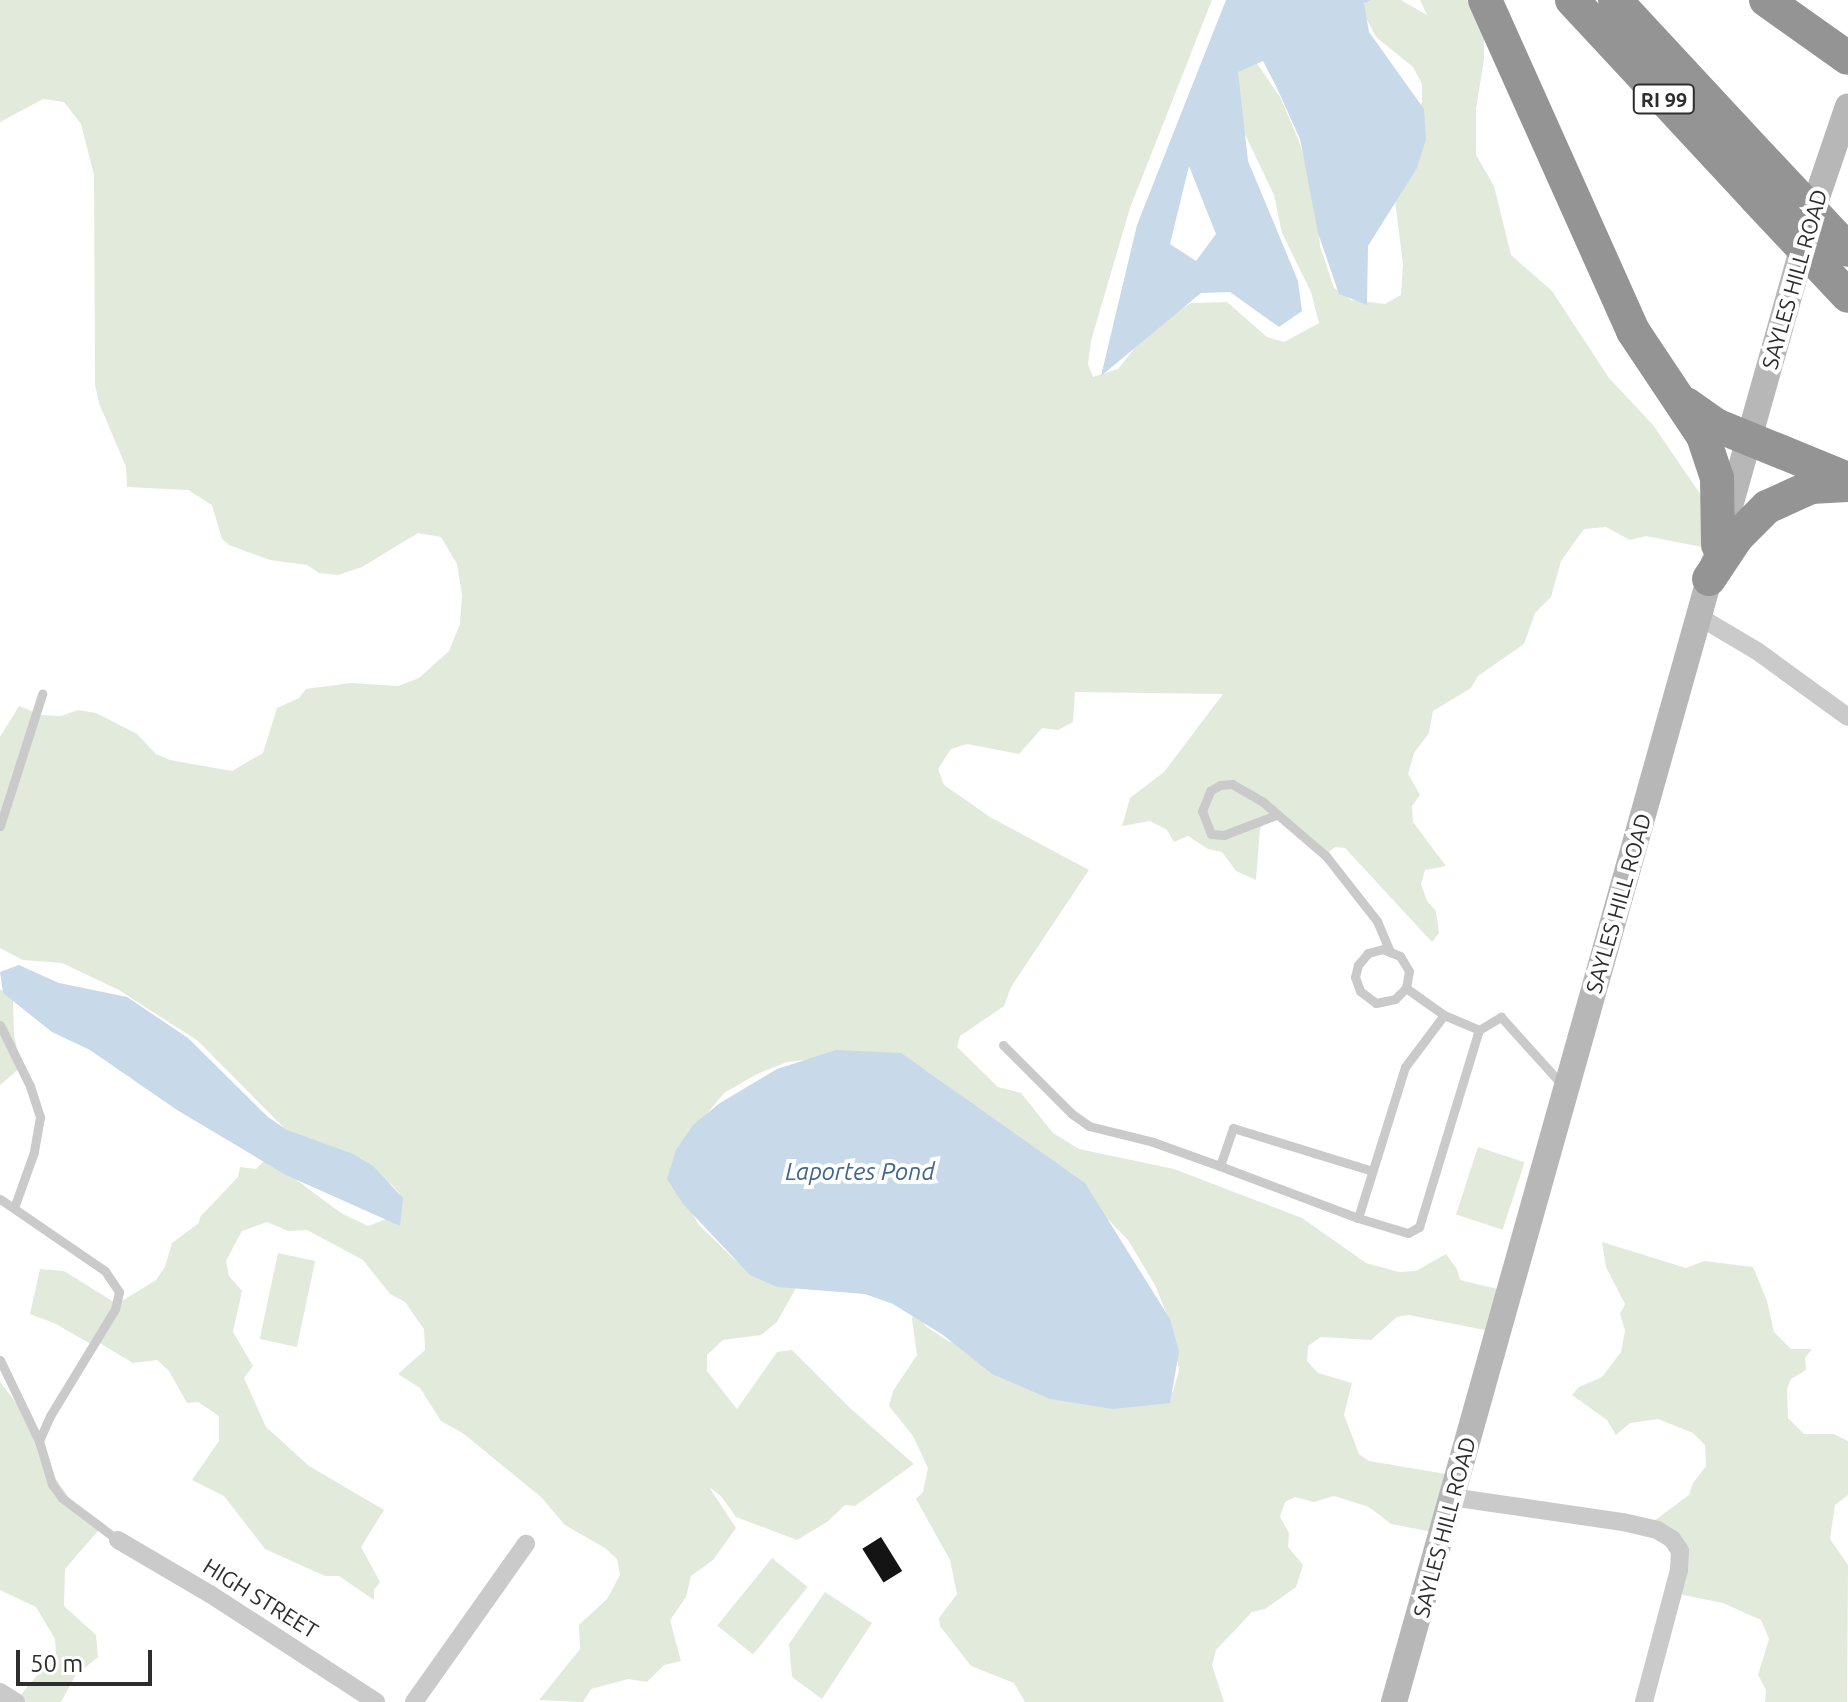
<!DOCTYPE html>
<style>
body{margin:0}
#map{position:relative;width:1848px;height:1702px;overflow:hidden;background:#fff;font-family:Ubuntu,sans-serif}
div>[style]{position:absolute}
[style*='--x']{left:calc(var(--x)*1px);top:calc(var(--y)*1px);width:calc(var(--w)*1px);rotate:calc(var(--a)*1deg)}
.green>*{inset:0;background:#e2eadb;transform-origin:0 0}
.water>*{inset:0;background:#c8d9e9}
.building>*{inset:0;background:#141414;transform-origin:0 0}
.lane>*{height:9px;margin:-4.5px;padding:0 4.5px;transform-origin:4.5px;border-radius:4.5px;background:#cacaca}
.street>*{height:18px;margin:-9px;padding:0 9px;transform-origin:9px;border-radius:9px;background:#cacaca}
.secondary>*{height:26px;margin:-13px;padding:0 13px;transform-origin:13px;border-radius:13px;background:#b7b7b7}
.highway>*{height:34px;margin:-17px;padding:0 17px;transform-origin:17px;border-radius:17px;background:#949494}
.highway-bridge>*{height:34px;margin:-17px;padding:0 17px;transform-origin:17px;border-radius:17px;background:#949494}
span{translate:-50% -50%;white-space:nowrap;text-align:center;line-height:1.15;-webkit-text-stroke:8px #fff;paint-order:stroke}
.shield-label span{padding:2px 6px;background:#fff;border:2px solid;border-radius:6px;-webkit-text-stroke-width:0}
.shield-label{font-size:20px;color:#2d2d2d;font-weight:700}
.street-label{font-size:22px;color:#2d2d2d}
.water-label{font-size:24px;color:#40678a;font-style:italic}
.scale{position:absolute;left:16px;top:1650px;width:136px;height:36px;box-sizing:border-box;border:4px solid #2d2d2d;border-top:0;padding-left:10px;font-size:24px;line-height:28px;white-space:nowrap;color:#2d2d2d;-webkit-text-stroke:6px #fff;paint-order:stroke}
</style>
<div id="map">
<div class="green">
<i style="clip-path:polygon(0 0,1212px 0,1130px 208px,1091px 341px,1088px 364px,1093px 377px,1118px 369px,1150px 329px,1191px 303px,1227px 302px,1267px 337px,1284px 342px,1319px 323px,1311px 292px,1282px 233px,1274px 195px,1243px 130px,1229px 62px,1256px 62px,1280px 97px,1298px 139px,1315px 191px,1320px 246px,1334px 288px,1351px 300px,1385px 304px,1401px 295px,1403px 264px,1395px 201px,1422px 101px,1422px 84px,1413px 67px,1376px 37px,1363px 12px,1365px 0,1401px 0,1427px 15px,1420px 0,1467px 0,1484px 35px,1484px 59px,1476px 109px,1476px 155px,1494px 186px,1511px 255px,1552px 291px,1609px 378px,1653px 425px,1703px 498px,1702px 547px,1646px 536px,1630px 540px,1606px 527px,1584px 529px,1561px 561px,1551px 597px,1535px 613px,1524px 644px,1478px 676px,1471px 688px,1433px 711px,1429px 733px,1414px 753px,1408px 774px,1420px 795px,1412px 806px,1413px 822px,1446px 866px,1425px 870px,1421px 884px,1427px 901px,1436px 911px,1439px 933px,1432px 942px,1345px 848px,1335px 847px,1322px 857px,1311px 843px,1273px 817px,1260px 828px,1256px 880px,1236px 871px,1222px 852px,1208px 849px,1188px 836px,1174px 842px,1167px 830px,1150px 821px,1122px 826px,1130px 798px,1164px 772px,1223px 694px,1075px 692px,1073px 722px,1058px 730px,1042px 728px,1019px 754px,967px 744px,951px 749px,938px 769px,944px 785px,990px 817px,1089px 870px,1011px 987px,1004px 1006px,960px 1036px,957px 1047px,998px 1087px,1021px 1093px,1053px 1133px,1079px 1149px,1174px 1169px,1302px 1218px,1366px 1263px,1399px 1272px,1416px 1271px,1446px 1254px,1457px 1269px,1460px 1280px,1506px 1291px,1495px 1332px,1409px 1315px,1397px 1317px,1371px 1340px,1321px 1337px,1308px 1346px,1307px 1361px,1318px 1373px,1352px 1383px,1344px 1415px,1359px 1454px,1369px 1461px,1452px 1475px,1438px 1533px,1391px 1524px,1369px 1507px,1334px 1496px,1314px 1502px,1295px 1497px,1285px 1502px,1280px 1517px,1289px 1533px,1288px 1547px,1303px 1565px,1296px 1587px,1265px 1609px,1252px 1612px,1216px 1650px,1212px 1665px,1224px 1702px,1025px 1702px,1014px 1683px,971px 1666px,940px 1626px,939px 1618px,957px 1594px,950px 1560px,916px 1499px,923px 1492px,928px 1468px,913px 1436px,889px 1406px,893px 1391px,917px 1355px,912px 1319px,914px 1313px,927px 1327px,948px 1341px,1026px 1372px,1162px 1399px,1173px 1392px,1179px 1370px,1172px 1327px,1155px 1285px,1128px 1240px,1066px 1176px,846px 1055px,787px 1062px,757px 1074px,724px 1093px,706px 1115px,682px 1195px,699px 1225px,735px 1260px,765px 1278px,797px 1286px,777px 1322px,761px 1335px,723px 1340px,707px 1355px,707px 1371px,737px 1409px,777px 1352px,792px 1350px,850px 1408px,914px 1464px,855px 1506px,845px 1505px,827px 1522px,797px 1540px,736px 1517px,721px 1496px,709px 1487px,736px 1528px,713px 1560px,691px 1576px,686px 1597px,670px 1620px,681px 1661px,664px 1665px,647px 1682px,628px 1679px,591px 1689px,583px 1702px,539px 1700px,580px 1649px,579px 1625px,607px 1599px,620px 1575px,617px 1559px,605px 1548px,565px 1525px,541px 1497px,464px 1434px,441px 1421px,420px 1388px,398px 1374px,425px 1350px,424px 1329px,405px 1302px,390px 1294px,363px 1260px,307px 1230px,288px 1231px,267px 1222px,242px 1231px,226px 1261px,229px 1276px,242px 1291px,233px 1332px,253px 1366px,244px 1378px,266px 1427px,309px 1466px,384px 1510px,361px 1547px,380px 1582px,374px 1590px,374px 1600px,339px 1576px,325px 1576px,265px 1549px,224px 1496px,192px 1480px,219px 1441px,219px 1416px,198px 1402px,187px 1403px,169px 1371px,157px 1360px,133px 1363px,98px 1342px,94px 1346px,56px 1324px,30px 1314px,40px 1269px,64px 1271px,117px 1304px,156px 1280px,165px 1267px,172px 1243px,199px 1223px,200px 1217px,238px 1177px,240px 1167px,256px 1169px,264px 1161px,264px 1156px,341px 1213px,368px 1226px,394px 1216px,400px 1194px,391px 1184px,358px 1167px,307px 1151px,198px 1041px,119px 990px,62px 963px,23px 960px,0 948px,0 737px,19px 706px,41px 715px,61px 716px,78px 710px,96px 713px,137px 734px,156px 754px,170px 760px,232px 771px,263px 753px,277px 708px,299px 698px,306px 689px,351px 683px,398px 686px,419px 678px,449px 651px,460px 624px,462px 595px,457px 564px,441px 537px,418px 533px,362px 567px,338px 575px,319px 573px,307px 565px,270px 560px,229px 545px,222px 539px,212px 505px,188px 490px,127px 487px,126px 467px,99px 403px,95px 385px,94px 175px,81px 124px,64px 102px,43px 99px,0 122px)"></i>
<i style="clip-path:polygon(0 989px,13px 999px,14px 1035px,21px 1067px,0 1085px)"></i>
<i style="left:1478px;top:1147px;width:49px;height:71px;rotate:18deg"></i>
<i style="clip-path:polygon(1602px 1242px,1686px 1268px,1704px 1261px,1753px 1267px,1767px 1301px,1774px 1332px,1791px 1349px,1812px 1349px,1805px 1358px,1806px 1370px,1791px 1379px,1787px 1389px,1788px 1418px,1804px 1434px,1834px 1434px,1848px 1441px,1848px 1495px,1835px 1505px,1830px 1539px,1848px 1565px,1847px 1702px,1765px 1702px,1766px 1690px,1758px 1675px,1769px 1639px,1761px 1620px,1723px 1603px,1678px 1594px,1682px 1554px,1654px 1521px,1689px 1495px,1693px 1483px,1706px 1466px,1705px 1445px,1693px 1433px,1658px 1419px,1630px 1423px,1616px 1435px,1607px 1420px,1572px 1395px,1579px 1387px,1602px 1377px,1621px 1352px,1625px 1330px,1620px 1314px,1625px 1304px,1606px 1267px)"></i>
<i style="left:278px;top:1253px;width:38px;height:88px;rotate:12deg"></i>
<i style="clip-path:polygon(0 1382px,42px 1436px,48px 1468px,70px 1499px,104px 1524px,65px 1569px,64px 1606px,96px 1635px,98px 1657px,75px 1676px,61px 1702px,26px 1702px,19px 1697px,56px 1653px,55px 1639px,36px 1607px,0 1590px)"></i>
<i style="left:772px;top:1558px;width:46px;height:87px;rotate:39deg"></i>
<i style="clip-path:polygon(825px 1592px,872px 1623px,822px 1699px,792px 1677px,789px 1644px)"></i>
</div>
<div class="water">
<i style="clip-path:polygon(evenodd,1226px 0,1371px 0,1364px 3px,1369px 32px,1424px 109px,1426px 139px,1417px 168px,1368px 246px,1367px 305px,1339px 294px,1318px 233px,1300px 139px,1276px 86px,1263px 61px,1238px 72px,1248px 161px,1298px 281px,1302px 311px,1279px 327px,1230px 292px,1201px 293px,1101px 376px,1137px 225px,1226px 0,1189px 166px,1216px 234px,1196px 261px,1170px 244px,1189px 166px)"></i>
<i style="clip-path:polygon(19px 965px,59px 983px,127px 997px,188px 1038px,268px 1117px,287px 1130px,353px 1154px,373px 1166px,403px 1198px,400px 1226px,286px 1175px,177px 1110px,90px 1050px,52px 1032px,3px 993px,0 972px)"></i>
<i style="clip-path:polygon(836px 1050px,901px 1053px,1085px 1183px,1170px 1319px,1179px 1352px,1170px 1403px,1113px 1409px,1050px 1399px,992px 1374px,943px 1335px,893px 1304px,865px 1294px,777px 1287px,750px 1275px,683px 1204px,667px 1179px,676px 1150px,693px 1125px,720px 1103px,777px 1069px)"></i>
</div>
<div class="building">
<i style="left:881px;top:1537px;width:40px;height:22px;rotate:58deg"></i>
</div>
<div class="lane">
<i style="--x:1276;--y:815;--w:56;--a:159"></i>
<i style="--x:1224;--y:835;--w:13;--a:-176"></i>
<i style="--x:1211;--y:834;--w:25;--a:-111"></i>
<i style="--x:1202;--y:811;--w:22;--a:-68"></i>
<i style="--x:1210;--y:791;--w:12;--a:-31"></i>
<i style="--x:1220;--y:785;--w:12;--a:-5"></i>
<i style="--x:1232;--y:784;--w:36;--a:30"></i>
<i style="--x:1263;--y:802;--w:83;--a:40.6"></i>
<i style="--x:1326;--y:856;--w:83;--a:51.9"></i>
<i style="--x:1377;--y:921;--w:34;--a:67"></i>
<i style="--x:0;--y:826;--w:139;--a:-72.3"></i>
<i style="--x:1406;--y:988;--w:17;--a:-80"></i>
<i style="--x:1409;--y:971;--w:17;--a:-121"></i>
<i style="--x:1400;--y:956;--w:18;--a:-158"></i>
<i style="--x:1383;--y:949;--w:16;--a:165"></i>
<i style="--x:1368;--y:953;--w:16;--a:130"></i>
<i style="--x:1358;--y:965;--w:12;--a:104"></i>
<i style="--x:1355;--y:977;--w:15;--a:70"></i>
<i style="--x:1360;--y:991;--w:20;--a:37"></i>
<i style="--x:1376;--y:1003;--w:19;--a:-12"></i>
<i style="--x:1395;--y:999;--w:16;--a:-45"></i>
<i style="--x:1406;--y:988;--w:47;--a:35.4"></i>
<i style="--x:1444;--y:1015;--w:38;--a:23"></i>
<i style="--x:1444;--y:1015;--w:65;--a:126.9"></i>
<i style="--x:1405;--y:1067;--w:158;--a:107.3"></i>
<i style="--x:1358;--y:1218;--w:52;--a:16.7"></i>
<i style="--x:1408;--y:1233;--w:13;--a:-29"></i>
<i style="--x:1419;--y:1227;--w:206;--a:-73.1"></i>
<i style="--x:1479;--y:1030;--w:26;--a:-31"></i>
<i style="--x:1501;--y:1017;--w:94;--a:48"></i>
<i style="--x:0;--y:1025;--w:68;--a:63.8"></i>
<i style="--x:30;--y:1086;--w:33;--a:72"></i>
<i style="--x:40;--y:1117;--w:36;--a:100"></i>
<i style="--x:34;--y:1152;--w:59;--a:109.7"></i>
<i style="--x:1003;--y:1045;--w:98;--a:45"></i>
<i style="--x:1072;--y:1114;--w:21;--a:35"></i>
<i style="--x:1089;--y:1126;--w:66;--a:14"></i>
<i style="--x:1153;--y:1142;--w:71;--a:19.7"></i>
<i style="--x:0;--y:1199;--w:127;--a:34.4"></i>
<i style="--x:105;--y:1271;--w:25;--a:56"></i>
<i style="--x:119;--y:1292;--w:17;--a:103"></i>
<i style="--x:115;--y:1309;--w:125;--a:121.3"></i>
<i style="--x:50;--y:1416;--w:27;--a:114"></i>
<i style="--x:39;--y:1441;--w:45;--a:73.2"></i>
<i style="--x:52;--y:1484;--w:17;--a:54"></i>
<i style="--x:62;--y:1498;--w:70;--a:36.9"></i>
<i style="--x:1358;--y:1218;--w:147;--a:-159.4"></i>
<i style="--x:1220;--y:1166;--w:40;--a:-71.1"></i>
<i style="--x:1233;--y:1128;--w:146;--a:17.1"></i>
<i style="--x:0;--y:1360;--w:90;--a:64.3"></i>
</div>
<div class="street">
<i style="--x:1698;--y:616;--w:69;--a:30.7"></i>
<i style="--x:1757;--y:651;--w:112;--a:36"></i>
<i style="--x:1451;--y:1497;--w:174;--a:8.3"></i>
<i style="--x:1623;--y:1522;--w:35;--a:13"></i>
<i style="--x:1657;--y:1530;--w:17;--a:31"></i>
<i style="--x:1672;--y:1539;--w:14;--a:56"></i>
<i style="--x:1680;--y:1551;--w:19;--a:93"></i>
<i style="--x:1679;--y:1570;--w:137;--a:104.9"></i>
<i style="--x:118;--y:1540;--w:107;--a:30.4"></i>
<i style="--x:210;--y:1594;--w:198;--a:33"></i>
<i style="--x:0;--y:1692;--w:19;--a:32"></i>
<i style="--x:414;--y:1702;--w:194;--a:-54.7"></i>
</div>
<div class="secondary">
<i style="--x:1725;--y:524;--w:333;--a:-74.3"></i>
<i style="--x:1815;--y:203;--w:102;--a:-71.2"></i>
<i style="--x:1394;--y:1702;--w:1184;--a:-74.32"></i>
</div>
<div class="highway">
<i style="--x:1485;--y:0;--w:363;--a:65.9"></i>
<i style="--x:1633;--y:331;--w:126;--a:56.3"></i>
<i style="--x:1703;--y:436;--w:44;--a:71.6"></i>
<i style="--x:1717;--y:478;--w:67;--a:89.1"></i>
<i style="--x:1572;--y:0;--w:270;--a:47.1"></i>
<i style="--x:1615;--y:0;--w:214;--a:47.1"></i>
<i style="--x:1766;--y:0;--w:100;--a:35.3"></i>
<i style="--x:1686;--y:404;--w:39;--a:35"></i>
<i style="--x:1718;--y:426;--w:140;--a:22.2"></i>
<i style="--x:1709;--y:579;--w:50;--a:-56.3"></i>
<i style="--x:1737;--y:537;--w:42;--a:-45"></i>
<i style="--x:1767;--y:507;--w:48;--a:-24.4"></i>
<i style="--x:1811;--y:487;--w:37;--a:-3"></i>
</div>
<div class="highway-bridge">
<i style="--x:1761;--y:157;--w:127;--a:46.9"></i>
<i style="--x:1756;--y:198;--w:134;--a:46.8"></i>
</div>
<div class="shield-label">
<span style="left:1664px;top:99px">RI 99</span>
</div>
<div class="street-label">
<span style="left:1794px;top:279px;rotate:-74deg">SAYLES HILL ROAD</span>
<span style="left:1618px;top:903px;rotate:-74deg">SAYLES HILL ROAD</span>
<span style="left:1444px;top:1527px;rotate:-75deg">SAYLES HILL ROAD</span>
<span style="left:261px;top:1598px;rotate:32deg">HIGH STREET</span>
</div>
<div class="water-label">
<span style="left:860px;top:1172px">Laportes Pond</span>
</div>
<div class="scale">50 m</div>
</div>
